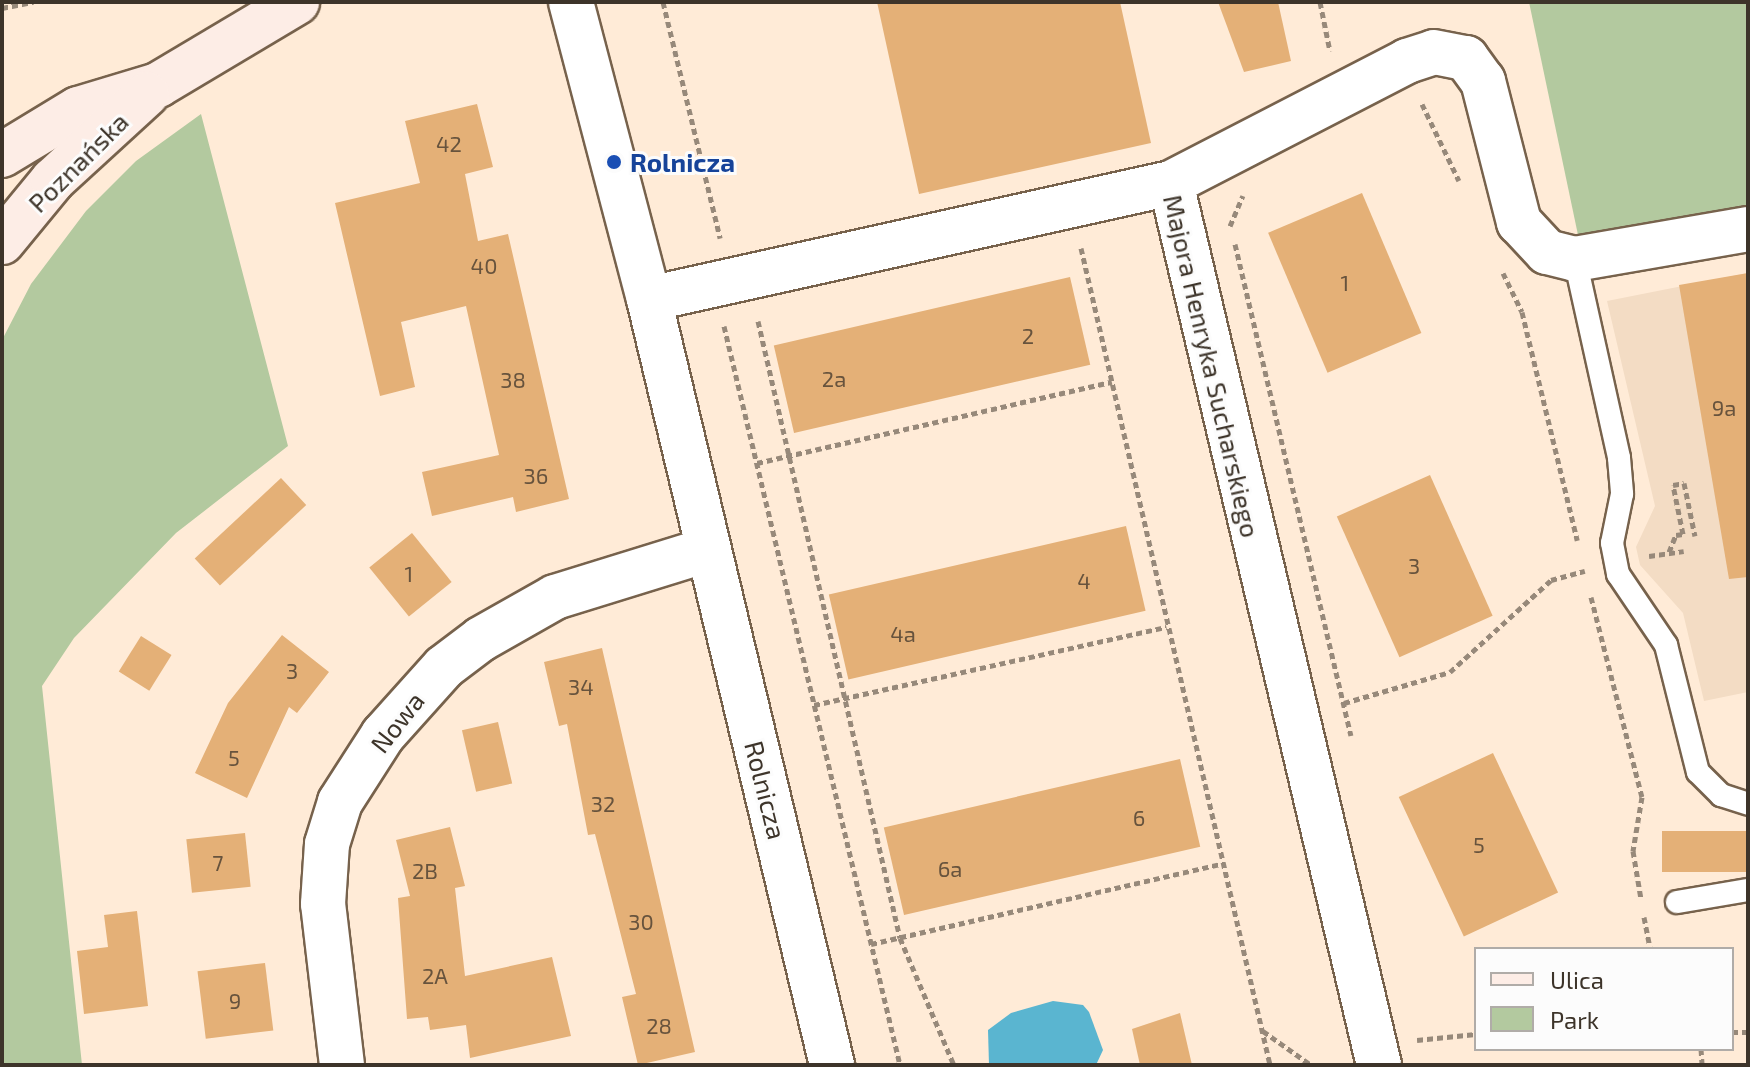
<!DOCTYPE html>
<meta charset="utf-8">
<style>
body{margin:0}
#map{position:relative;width:1750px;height:1067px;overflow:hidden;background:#ffebd7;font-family:"Exo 2",sans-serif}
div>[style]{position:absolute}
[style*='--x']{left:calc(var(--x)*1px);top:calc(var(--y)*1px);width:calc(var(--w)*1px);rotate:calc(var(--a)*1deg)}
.built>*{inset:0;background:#f3dcc4}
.green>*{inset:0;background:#b3c99f}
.water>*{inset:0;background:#5ab5d0}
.building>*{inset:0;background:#e4b077;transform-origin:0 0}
.path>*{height:5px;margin-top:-2.5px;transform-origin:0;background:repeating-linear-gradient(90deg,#97897a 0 6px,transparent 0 10px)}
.roads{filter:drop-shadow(2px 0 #77624c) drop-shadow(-2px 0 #77624c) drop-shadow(0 2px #77624c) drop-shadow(0 -2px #77624c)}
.lane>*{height:22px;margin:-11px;padding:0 11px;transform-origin:11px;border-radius:11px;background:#fff}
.street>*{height:44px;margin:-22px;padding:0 22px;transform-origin:22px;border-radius:22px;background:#fff}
.secondary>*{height:44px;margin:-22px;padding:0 22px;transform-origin:22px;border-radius:22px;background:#fdede6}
.dots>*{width:22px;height:22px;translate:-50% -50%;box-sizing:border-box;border:4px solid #fcfcfc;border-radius:50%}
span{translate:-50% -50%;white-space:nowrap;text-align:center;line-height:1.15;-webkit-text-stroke:6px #fcfcfc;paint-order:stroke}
.number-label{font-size:22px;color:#67533d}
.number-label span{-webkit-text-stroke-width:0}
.street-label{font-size:26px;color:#3d342a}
.transit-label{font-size:26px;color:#164399;font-weight:700}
.left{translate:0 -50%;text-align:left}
.frame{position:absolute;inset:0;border:4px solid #3d342a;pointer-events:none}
.legend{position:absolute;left:1474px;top:947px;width:260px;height:104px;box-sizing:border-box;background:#fcfcfc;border:2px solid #b0aca8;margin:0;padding:10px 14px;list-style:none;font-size:24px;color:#3d342a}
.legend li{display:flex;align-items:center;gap:16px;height:40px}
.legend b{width:40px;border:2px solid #b0aca8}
</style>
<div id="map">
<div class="built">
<i style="clip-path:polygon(1748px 273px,1748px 692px,1704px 701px,1683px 613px,1640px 565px,1636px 547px,1655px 506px,1607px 301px)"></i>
</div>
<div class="green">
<i style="clip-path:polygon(1529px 2px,1748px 2px,1748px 210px,1578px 235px)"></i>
<i style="clip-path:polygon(201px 114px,288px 446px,176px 533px,74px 638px,42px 686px,82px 1065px,2px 1065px,2px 340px,31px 284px,86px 211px,136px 161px)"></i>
</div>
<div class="water">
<i style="clip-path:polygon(1053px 1001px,1083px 1005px,1089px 1012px,1103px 1050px,1096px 1065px,989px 1065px,988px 1030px,1011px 1013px)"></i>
</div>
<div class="building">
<i style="clip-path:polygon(877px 2px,1120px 2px,1151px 143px,919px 194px)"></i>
<i style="clip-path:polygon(1218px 2px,1278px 2px,1291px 61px,1244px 72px)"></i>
<i style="clip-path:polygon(477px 104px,493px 167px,465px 174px,478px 241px,508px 234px,569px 499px,516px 512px,513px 497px,432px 516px,422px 472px,499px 455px,466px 306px,401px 322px,415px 387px,380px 396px,335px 203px,420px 183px,405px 121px)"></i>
<i style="left:1362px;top:193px;width:152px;height:102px;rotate:67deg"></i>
<i style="clip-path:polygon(1748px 273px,1748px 577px,1729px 579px,1679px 285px)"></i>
<i style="left:1070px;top:277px;width:90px;height:304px;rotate:77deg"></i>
<i style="left:1430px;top:475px;width:154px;height:102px;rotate:66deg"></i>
<i style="left:281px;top:478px;width:37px;height:118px;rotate:47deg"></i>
<i style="left:1126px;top:526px;width:87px;height:305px;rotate:77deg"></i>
<i style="left:412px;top:533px;width:63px;height:55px;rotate:51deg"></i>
<i style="clip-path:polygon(282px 635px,329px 672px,297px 713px,289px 707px,247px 798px,195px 773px,228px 703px)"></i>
<i style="left:141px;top:636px;width:36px;height:42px;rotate:32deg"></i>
<i style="clip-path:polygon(602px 648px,695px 1052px,638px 1065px,622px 997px,636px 994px,595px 834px,588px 835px,567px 724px,559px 726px,544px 662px)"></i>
<i style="left:498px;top:722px;width:63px;height:37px;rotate:77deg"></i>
<i style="left:1493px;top:753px;width:154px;height:104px;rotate:65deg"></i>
<i style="left:1180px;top:759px;width:90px;height:304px;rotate:77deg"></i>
<i style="clip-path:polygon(450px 827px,465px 886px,455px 888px,465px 976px,552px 957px,571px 1036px,470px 1058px,466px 1025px,430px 1030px,428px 1017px,407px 1019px,398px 898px,410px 896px,396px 840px)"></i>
<i style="left:1748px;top:831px;width:41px;height:86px;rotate:90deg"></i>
<i style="left:245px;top:833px;width:54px;height:59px;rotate:84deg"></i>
<i style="clip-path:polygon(137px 911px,148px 1006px,84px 1014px,77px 951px,108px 947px,104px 915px)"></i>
<i style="left:265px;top:963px;width:68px;height:68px;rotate:83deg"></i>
<i style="clip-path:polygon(1180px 1013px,1192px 1065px,1140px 1065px,1132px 1029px)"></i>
</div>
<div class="path">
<i style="--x:663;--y:2;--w:243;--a:76.4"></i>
<i style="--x:1320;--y:2;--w:50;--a:78.5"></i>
<i style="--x:2;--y:8;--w:32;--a:-11"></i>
<i style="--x:1422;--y:104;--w:85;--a:64.3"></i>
<i style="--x:1230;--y:226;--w:33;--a:-67"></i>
<i style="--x:1235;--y:244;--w:505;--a:76.73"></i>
<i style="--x:1081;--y:248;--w:839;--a:76.97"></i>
<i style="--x:1503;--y:273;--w:43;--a:64"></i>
<i style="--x:1522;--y:312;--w:235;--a:76.4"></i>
<i style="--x:758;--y:321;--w:633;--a:77.04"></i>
<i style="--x:900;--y:938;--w:138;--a:67"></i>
<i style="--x:724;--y:326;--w:760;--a:76.6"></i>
<i style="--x:757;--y:463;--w:364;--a:-12.9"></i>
<i style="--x:1669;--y:552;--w:18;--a:-68"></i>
<i style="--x:1676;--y:535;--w:7;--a:-8"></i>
<i style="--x:1683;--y:534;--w:50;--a:-101.5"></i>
<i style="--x:1673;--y:485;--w:11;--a:-10"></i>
<i style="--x:1684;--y:483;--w:54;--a:78.3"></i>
<i style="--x:1649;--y:556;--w:35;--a:-8"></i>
<i style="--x:1591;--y:597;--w:206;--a:75.7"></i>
<i style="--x:1642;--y:797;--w:55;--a:99.5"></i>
<i style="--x:1633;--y:851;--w:49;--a:80.5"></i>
<i style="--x:1344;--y:703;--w:110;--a:-16.3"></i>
<i style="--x:1450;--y:672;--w:137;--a:-42.3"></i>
<i style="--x:1551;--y:580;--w:35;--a:-15"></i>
<i style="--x:814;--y:705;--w:361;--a:-12.5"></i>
<i style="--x:1644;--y:917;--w:33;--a:79"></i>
<i style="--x:871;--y:944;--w:358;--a:-12.9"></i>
<i style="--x:1263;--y:1031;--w:59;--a:35.3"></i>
<i style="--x:1732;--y:1032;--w:16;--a:0"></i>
<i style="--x:1417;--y:1040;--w:59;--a:-5.8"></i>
<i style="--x:1701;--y:1049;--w:16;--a:86"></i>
</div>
<div class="roads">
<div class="lane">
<i style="--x:1575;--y:259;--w:204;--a:77.5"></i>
<i style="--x:1619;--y:458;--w:36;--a:85"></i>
<i style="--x:1622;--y:494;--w:50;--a:101.5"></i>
<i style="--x:1612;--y:543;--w:32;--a:79"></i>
<i style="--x:1618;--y:574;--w:86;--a:55.9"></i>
<i style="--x:1666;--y:645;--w:131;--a:75.9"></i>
<i style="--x:1698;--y:772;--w:33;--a:45"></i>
<i style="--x:1721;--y:795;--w:28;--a:18"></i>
<i style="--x:1677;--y:902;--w:72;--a:-9.6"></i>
</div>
<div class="street">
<i style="--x:571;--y:2;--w:307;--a:75.3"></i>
<i style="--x:649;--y:299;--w:788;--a:76.56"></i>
<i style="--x:1171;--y:183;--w:906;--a:76.73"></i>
<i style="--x:649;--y:299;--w:535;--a:-12.53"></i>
<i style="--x:1171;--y:183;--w:266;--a:-27.3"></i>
<i style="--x:1407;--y:61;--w:28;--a:-18"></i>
<i style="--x:1434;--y:52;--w:33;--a:11"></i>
<i style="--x:1466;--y:58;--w:29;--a:54"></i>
<i style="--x:1483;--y:81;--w:146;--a:75.7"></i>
<i style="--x:1519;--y:222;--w:41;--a:47"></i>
<i style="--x:1547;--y:252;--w:29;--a:14"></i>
<i style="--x:1575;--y:259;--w:176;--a:-9.8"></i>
<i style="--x:342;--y:1065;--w:162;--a:-96.7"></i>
<i style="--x:323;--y:904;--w:60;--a:-86.2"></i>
<i style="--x:327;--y:844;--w:44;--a:-72.8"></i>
<i style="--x:340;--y:802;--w:80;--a:-57.3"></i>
<i style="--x:383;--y:735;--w:91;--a:-48.1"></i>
<i style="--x:444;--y:667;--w:46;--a:-37.1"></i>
<i style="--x:481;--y:639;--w:85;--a:-29.6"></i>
<i style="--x:555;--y:597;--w:159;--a:-17.2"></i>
</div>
<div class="secondary">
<i style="--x:2;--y:155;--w:89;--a:-31.2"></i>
<i style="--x:78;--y:109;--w:84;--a:-16.7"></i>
<i style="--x:158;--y:85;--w:162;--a:-30.8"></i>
<i style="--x:2;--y:242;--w:80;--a:-50.6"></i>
<i style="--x:53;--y:180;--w:127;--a:-42.5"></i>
</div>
</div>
<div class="dots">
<i style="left:614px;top:162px;background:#1a4fb4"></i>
</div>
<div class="number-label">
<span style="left:449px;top:144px">42</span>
<span style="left:484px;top:266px">40</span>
<span style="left:1345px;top:283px">1</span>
<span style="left:1028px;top:336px">2</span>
<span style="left:834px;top:379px">2a</span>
<span style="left:513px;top:380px">38</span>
<span style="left:1724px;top:408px">9a</span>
<span style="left:536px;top:476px">36</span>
<span style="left:1414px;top:566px">3</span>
<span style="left:409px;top:574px">1</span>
<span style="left:1084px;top:581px">4</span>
<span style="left:903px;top:634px">4a</span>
<span style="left:292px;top:671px">3</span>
<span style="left:581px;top:687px">34</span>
<span style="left:234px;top:758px">5</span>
<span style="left:603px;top:804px">32</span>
<span style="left:1139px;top:818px">6</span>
<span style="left:1479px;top:845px">5</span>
<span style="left:218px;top:863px">7</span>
<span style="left:950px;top:869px">6a</span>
<span style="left:425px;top:871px">2B</span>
<span style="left:641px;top:922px">30</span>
<span style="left:435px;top:976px">2A</span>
<span style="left:235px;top:1001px">9</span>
<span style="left:659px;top:1026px">28</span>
</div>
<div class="street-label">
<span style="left:78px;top:162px;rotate:-45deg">Poznańska</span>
<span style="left:1212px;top:366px;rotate:77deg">Majora Henryka Sucharskiego</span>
<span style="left:397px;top:722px;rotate:-52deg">Nowa</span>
<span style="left:766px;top:790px;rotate:76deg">Rolnicza</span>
</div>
<div class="transit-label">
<span class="left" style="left:630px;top:162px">Rolnicza</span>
</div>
<div class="frame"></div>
<ul class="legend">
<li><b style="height:10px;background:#fdede6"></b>Ulica</li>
<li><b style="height:22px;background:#b3c99f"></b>Park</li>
</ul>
</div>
